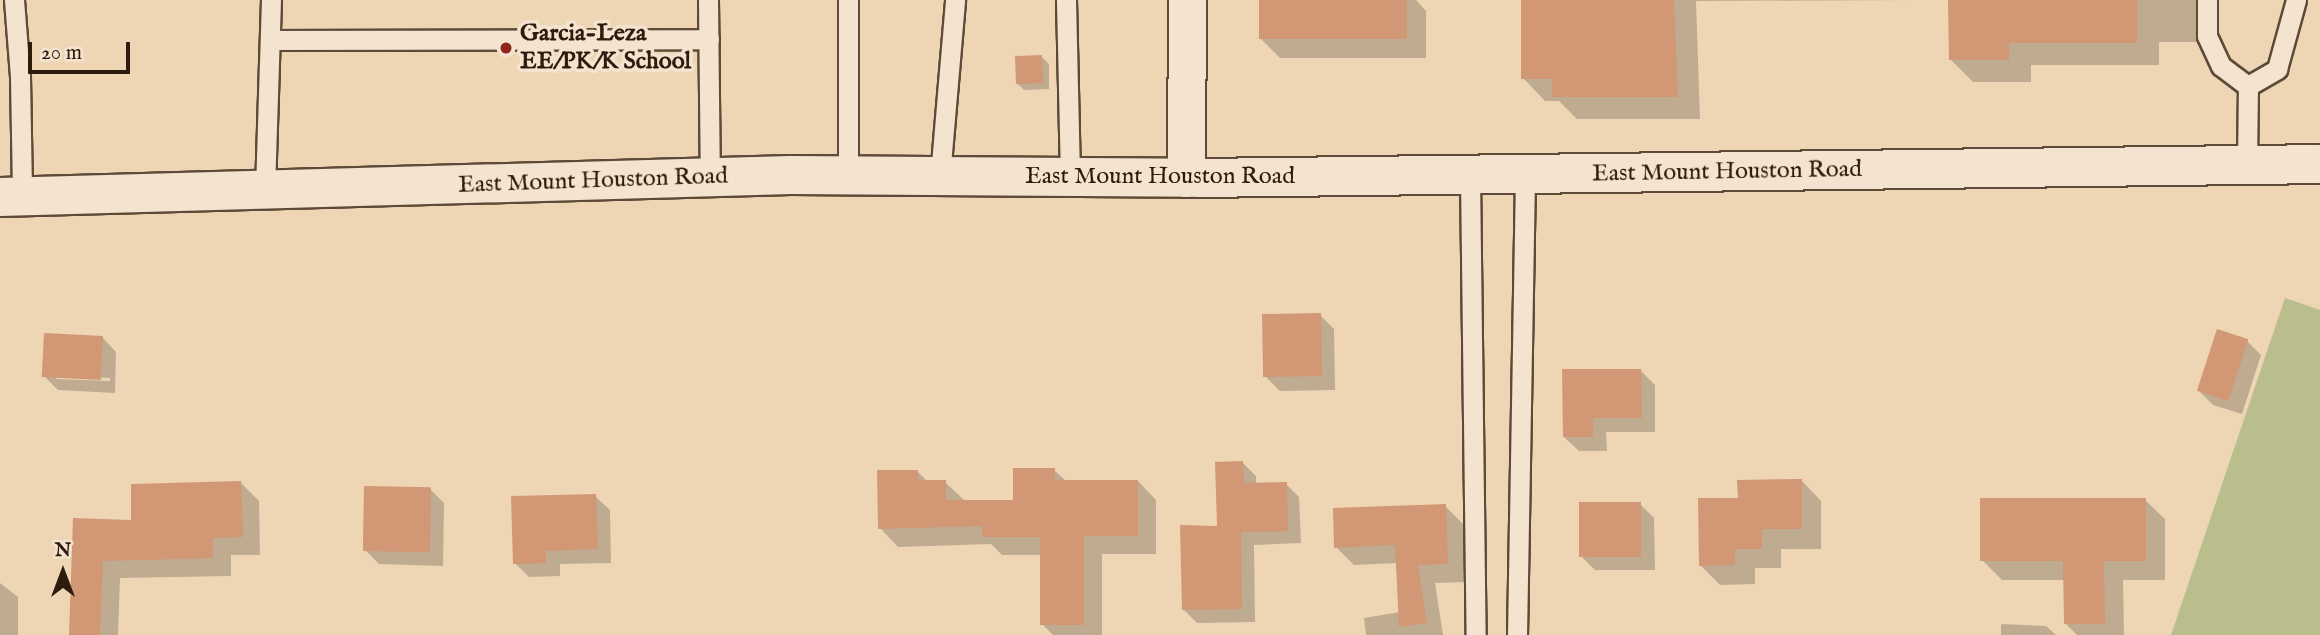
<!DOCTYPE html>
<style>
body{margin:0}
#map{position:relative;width:2320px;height:635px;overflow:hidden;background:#eed6b5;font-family:"IM FELL English",serif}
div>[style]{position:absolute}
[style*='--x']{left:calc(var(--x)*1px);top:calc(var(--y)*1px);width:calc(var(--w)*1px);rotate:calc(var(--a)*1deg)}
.green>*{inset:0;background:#babd8c}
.shadow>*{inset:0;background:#0003}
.building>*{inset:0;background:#d29774;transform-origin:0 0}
.roads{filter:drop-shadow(2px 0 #5e4a38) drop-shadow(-2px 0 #5e4a38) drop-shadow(0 2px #5e4a38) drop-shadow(0 -2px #5e4a38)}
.service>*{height:19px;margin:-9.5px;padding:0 9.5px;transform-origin:9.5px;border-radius:9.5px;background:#f4e4cf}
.minor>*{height:37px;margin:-18.5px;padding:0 18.5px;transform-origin:18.5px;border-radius:18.5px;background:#f4e4cf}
.secondary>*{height:38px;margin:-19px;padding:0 19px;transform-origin:19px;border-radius:19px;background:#f4e4cf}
.dots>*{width:19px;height:19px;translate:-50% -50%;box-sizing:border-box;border:4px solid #f4e4cf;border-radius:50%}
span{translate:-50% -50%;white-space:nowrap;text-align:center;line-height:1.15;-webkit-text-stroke:7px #f4e4cf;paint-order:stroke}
.poi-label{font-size:24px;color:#2e1b0e;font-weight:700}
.left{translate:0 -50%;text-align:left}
.street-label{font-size:24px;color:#2e1b0e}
.north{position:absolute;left:28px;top:537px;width:70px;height:70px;-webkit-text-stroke:5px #f4e4cf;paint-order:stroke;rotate:0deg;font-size:19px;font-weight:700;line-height:28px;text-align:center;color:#2e1b0e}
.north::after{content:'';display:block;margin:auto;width:24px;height:32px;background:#2e1b0e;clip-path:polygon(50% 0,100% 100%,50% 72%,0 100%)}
.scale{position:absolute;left:28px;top:42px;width:102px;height:32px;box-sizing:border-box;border:4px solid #2e1b0e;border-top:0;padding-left:9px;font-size:21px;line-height:24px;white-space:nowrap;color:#2e1b0e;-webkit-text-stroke:5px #f4e4cf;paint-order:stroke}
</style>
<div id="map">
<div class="green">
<i style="clip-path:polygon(2285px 298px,2320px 310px,2320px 635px,2171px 635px)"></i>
</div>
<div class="shadow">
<i style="clip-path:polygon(1260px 0,1416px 0,1426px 11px,1426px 58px,1280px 58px,1260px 38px)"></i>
<i style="clip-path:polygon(1556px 0,1917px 0,1696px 1px,1700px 119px,1577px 119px,1559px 101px,1545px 101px,1523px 78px)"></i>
<i style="clip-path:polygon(1950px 0,2203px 0,2218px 15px,2217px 42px,2159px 42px,2159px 65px,2031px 65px,2031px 82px,1973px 82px,1950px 59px)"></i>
<i style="clip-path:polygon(1042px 57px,1049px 64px,1049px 89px,1024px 90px,1017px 83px)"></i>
<i style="clip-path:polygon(1320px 315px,1334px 329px,1335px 390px,1280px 391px,1266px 377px)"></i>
<i style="clip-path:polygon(evenodd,102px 337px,116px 352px,115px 393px,58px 390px,44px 376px,102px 337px,56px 376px,110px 378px,110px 381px,56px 379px,56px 376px)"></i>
<i style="clip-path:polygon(2247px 341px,2261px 355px,2242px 414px,2213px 405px,2199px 391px)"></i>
<i style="clip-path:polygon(1641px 371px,1655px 385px,1655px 432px,1606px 432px,1607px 451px,1579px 451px,1564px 437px)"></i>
<i style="clip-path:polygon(1243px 463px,1256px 476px,1256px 485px,1286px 484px,1299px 497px,1301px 543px,1254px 545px,1255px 622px,1197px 623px,1183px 609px)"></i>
<i style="clip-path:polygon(1054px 470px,1066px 481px,1138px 481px,1156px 500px,1156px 554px,1102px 554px,1102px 635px,1053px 635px,1042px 624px,1042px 555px,1002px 555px,991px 544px,898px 547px,880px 528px,917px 471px,928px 482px,945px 482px,964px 500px,1015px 502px)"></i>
<i style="clip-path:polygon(1802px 481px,1821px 501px,1821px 549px,1781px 549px,1781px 568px,1755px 568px,1755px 584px,1720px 585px,1700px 565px,1740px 500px)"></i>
<i style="clip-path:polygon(241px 483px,259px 501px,260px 555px,231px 555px,231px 576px,120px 578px,118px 635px,70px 635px,75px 519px,133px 522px)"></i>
<i style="clip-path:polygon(430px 489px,444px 503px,443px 566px,379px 564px,365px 550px)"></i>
<i style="clip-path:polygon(595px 496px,610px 510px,611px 563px,560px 564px,560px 576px,529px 577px,515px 563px)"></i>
<i style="clip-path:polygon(2145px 500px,2165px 519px,2165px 580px,2123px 580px,2124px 635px,2077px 635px,2065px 623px,2065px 580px,2002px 580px,1982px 560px)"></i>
<i style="clip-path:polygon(1640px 504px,1654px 518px,1655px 570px,1595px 570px,1581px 556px)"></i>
<i style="clip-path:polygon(1445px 506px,1463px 524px,1465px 582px,1435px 583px,1443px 635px,1366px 635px,1364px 618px,1400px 612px,1397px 563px,1354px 565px,1336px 547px)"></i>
<i style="clip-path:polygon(0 583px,18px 597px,18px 635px,0 635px)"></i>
<i style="clip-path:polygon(2001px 624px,2046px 626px,2056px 635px,2001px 635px)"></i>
</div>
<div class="building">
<i style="left:1259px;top:0;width:148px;height:39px"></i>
<i style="clip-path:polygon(1521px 0,1674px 0,1678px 97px,1552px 97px,1552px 79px,1521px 79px)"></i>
<i style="clip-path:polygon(1948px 0,2137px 0,2137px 43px,2009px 43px,2009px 60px,1949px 60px)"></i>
<i style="left:1042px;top:55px;width:28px;height:27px;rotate:88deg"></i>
<i style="left:1321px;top:313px;width:63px;height:59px;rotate:89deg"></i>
<i style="left:2217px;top:329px;width:33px;height:65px;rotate:18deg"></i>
<i style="left:44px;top:333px;width:59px;height:44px;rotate:3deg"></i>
<i style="clip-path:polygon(1562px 369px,1641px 369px,1642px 418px,1593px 418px,1593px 437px,1563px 437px)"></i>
<i style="clip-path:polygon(1243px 461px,1244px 483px,1287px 482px,1288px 531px,1241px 532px,1242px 609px,1182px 610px,1180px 525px,1217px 526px,1215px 462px)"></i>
<i style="clip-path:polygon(1013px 468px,1055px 468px,1055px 480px,1138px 480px,1138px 536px,1084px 536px,1084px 625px,1040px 625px,1040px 537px,982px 537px,982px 526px,878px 529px,877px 470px,918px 470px,918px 480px,946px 480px,946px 500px,1013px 500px)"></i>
<i style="clip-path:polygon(1802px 479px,1802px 529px,1762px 529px,1762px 549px,1735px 549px,1735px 565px,1699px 566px,1698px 498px,1738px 498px,1737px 480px)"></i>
<i style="clip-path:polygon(241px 481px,243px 537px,213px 538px,213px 558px,103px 561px,100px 635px,69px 635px,73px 518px,131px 520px,131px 484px)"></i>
<i style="left:364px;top:486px;width:67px;height:65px;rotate:1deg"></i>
<i style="clip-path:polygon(596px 494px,598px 549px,546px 551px,546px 563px,513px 564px,511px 496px)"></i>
<i style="clip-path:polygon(1980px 498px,2146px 498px,2146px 561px,2104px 561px,2105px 624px,2064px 624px,2063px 561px,1980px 561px)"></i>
<i style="left:1579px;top:502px;width:62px;height:55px"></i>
<i style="clip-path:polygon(1446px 504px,1448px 564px,1418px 565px,1427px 623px,1399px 627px,1395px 545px,1334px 548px,1333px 508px)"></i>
</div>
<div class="roads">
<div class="service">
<i style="--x:14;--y:0;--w:77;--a:85.5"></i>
<i style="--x:20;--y:77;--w:120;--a:89"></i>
<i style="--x:708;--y:0;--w:178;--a:89.4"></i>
<i style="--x:1066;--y:0;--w:178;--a:88.7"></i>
<i style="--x:2207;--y:0;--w:36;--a:90"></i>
<i style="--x:2207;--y:36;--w:33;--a:65"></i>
<i style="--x:2221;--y:66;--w:34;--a:37"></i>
<i style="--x:270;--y:40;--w:439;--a:-0.1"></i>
<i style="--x:2247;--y:165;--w:79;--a:-89.3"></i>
<i style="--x:2248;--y:86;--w:34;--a:-30"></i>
<i style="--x:2277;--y:69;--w:72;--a:-74.6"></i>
<i style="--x:848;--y:175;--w:175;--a:-90"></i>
<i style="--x:1470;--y:175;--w:460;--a:89.3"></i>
<i style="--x:940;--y:176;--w:177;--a:-85.1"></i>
<i style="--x:265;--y:190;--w:190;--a:-88.2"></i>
<i style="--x:1517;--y:635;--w:460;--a:-89"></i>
</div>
<div class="minor">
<i style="--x:1186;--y:178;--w:178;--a:-89.7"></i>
</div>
<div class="secondary">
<i style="--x:0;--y:197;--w:791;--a:-1.59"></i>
<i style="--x:791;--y:175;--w:407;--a:0.4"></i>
<i style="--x:1198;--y:178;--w:1122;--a:-0.71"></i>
</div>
</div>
<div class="dots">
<i style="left:506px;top:48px;background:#8f2418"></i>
</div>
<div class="poi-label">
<span class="left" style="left:520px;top:48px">Garcia-Leza<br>EE/PK/K School</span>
</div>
<div class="street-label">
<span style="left:1727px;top:172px;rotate:-1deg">East Mount Houston Road</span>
<span style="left:1160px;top:177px">East Mount Houston Road</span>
<span style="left:593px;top:181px;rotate:-2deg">East Mount Houston Road</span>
</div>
<div class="north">N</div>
<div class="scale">20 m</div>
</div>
